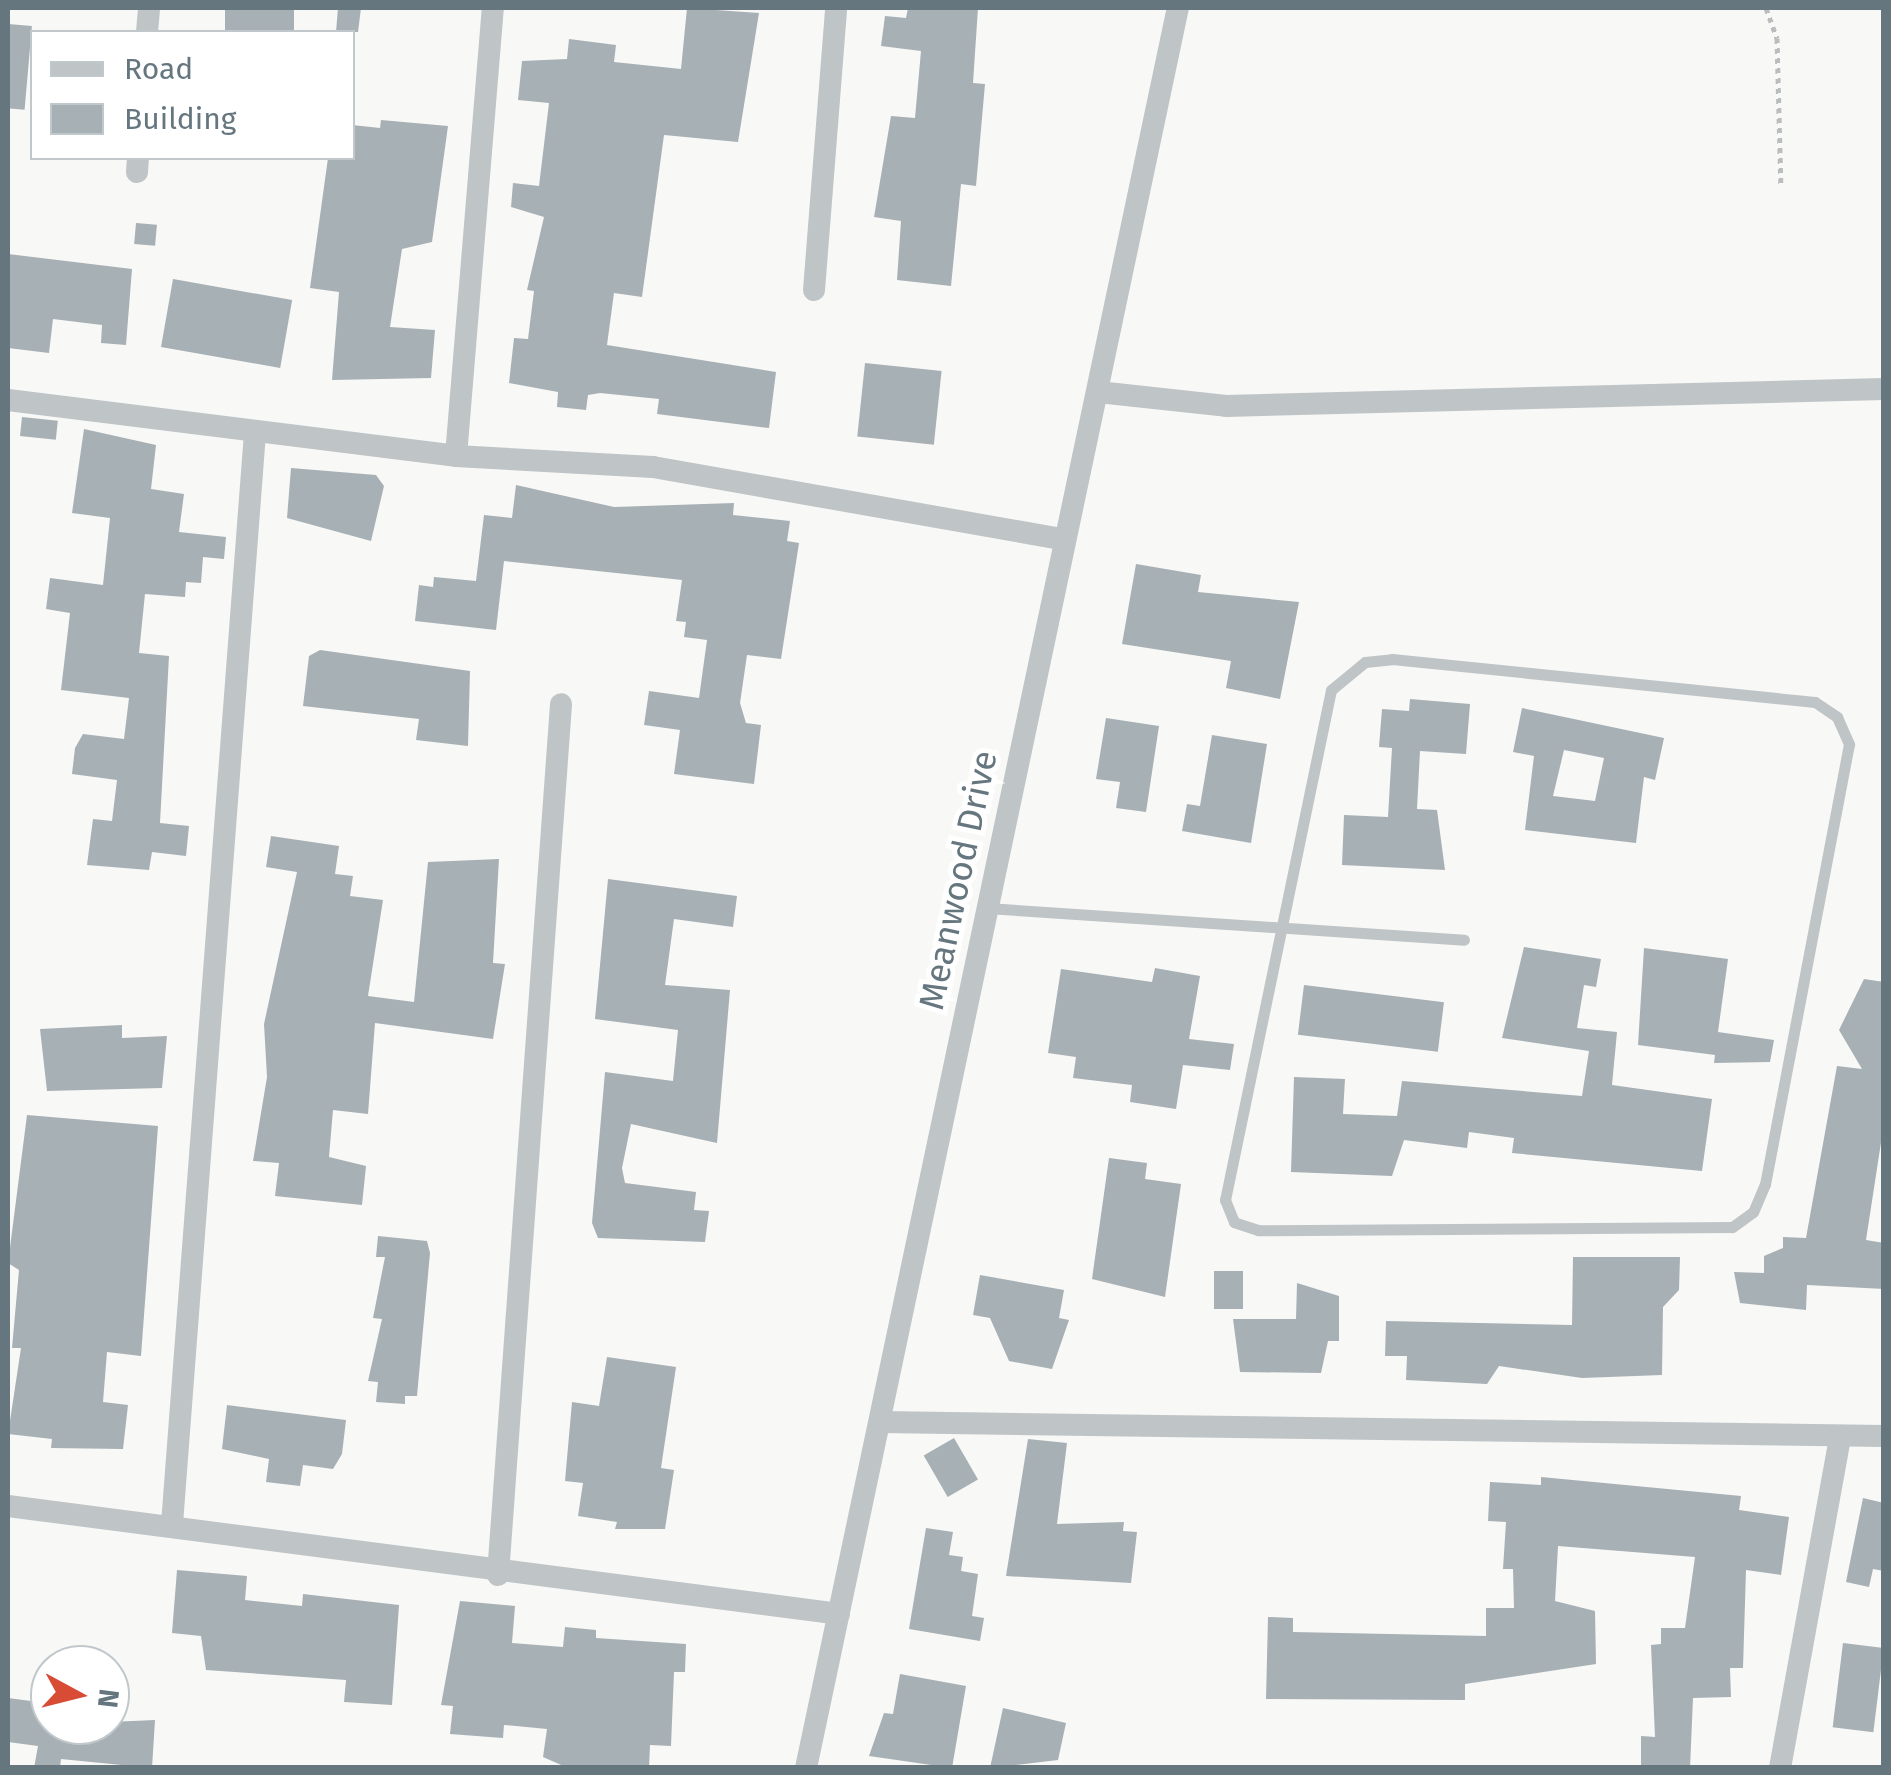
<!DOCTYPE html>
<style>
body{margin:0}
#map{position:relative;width:1891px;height:1775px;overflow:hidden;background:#f8f8f6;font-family:"Fira Sans",sans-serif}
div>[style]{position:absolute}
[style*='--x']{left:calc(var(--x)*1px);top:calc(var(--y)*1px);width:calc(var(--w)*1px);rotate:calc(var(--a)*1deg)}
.building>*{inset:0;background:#a7b0b5;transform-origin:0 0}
.path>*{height:5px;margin-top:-2.5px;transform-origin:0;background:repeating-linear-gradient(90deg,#babdbf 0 5px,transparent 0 10px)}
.lane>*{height:11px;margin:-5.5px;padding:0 5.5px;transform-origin:5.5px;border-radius:5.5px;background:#bfc4c7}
.street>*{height:22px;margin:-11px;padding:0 11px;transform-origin:11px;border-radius:11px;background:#bfc4c7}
span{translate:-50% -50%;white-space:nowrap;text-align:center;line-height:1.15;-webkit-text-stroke:10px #fff;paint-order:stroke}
.street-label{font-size:35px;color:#65767f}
.frame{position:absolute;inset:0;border:10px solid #65767f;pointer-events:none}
.legend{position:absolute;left:30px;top:30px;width:325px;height:130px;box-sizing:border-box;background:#fff;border:2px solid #c1c8cc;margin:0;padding:12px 18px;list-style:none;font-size:30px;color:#65767f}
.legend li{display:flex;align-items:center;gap:20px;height:50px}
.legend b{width:50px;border:2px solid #c1c8cc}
.north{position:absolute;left:30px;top:1645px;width:100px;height:100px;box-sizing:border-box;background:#fff;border:2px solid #c1c8cc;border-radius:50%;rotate:97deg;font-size:28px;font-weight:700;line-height:40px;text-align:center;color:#65767f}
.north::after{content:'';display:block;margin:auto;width:35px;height:45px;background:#d84c36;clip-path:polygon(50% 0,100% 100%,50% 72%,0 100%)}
</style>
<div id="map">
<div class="building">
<i style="left:225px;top:8px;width:69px;height:24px"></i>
<i style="clip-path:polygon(338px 8px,361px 8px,358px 32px,336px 32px)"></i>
<i style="clip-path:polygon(687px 8px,759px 13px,738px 142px,664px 135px,642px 297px,614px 293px,607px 345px,776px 372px,769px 428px,657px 414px,659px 399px,600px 393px,588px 395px,586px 410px,557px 407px,558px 392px,509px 383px,514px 338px,528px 339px,534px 291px,527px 290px,544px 217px,511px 207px,513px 183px,539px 186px,549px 103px,518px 100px,522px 61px,567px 59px,569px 39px,616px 45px,614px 62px,681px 69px)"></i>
<i style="clip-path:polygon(908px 8px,978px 8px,973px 83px,985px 84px,976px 186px,961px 184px,951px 286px,897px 280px,901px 221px,874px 217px,891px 116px,915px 118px,921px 51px,881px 46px,885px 16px,906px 18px)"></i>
<i style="left:8px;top:24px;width:24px;height:84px;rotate:5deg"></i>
<i style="clip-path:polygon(381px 120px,448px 126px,432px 242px,402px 249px,390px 327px,435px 330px,431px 378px,332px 380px,339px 292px,310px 288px,328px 158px,352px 158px,352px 125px,380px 128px)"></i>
<i style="left:136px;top:223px;width:21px;height:21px;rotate:5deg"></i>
<i style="clip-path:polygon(8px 254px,132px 269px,126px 345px,101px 343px,102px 325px,53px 319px,49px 353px,8px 348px)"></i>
<i style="left:173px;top:279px;width:121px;height:69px;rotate:10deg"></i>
<i style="left:865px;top:363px;width:77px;height:74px;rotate:6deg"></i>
<i style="left:22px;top:417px;width:36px;height:19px;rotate:6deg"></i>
<i style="clip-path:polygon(84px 429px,156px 445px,151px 489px,184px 494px,179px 532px,226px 537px,224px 559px,203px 557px,201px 583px,186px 582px,185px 597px,145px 594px,139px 653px,169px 656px,160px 823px,189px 826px,186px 856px,152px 852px,149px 870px,87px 865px,93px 819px,112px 821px,117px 780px,72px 774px,75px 748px,83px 734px,124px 739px,129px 698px,61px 690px,70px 613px,46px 609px,50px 578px,103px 585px,110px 518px,72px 513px)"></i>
<i style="clip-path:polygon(291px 468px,376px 475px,384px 486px,371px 541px,287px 518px)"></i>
<i style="clip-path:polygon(516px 485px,614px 507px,734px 503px,733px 515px,790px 521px,787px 541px,799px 543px,781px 659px,747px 655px,740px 703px,746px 723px,761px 725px,754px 784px,674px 774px,680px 730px,644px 725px,649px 691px,699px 698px,707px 640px,684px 637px,686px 622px,676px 621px,682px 580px,504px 561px,496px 630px,415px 621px,419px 585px,433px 587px,434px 577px,476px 581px,484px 515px,512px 518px)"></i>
<i style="clip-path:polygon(1136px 564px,1201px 575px,1198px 592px,1299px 602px,1280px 699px,1226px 688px,1231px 661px,1122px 644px)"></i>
<i style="clip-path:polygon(320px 650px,470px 671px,468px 746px,416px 740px,419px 719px,303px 706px,309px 656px)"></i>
<i style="clip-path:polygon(1410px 699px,1470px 704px,1466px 754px,1420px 751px,1417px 809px,1437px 810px,1445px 870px,1342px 865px,1344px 815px,1388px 817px,1392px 748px,1379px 747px,1382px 709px,1409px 711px)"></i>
<i style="clip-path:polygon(evenodd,1522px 708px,1664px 738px,1655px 780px,1644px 777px,1636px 843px,1525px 830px,1534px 756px,1513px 752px,1522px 708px,1564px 750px,1604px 758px,1595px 801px,1553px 796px,1564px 750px)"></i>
<i style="clip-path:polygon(1106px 718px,1159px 726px,1146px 812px,1116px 808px,1120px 782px,1096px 779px)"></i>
<i style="clip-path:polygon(1212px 735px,1267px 744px,1251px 843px,1182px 831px,1187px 804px,1200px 806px)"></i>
<i style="clip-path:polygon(271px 836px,339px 846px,335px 874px,353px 876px,350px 896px,383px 900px,368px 996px,414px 1002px,428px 862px,499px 859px,493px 963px,505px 964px,493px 1039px,375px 1023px,368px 1114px,333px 1110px,329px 1157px,366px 1166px,362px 1205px,275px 1196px,279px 1163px,253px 1161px,267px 1077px,264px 1024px,297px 872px,266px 867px)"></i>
<i style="clip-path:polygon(608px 879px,737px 896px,733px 927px,674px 919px,665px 985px,730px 990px,717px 1143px,631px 1124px,622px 1168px,625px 1183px,696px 1192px,694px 1210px,709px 1211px,705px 1242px,598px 1238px,592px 1223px,605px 1072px,673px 1081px,678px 1030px,595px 1019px)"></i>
<i style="clip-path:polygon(1524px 947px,1601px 959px,1596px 987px,1584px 985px,1577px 1028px,1617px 1032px,1612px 1085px,1712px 1099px,1702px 1171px,1512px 1153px,1514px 1138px,1469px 1132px,1467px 1148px,1404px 1140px,1392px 1176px,1291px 1172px,1294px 1077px,1345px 1079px,1343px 1114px,1397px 1116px,1402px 1081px,1582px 1096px,1589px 1051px,1502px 1038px)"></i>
<i style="clip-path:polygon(1644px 948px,1728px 959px,1718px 1032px,1774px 1040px,1770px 1062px,1714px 1063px,1715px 1055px,1638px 1045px)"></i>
<i style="clip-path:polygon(1155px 968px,1200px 976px,1189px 1039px,1234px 1044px,1230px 1070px,1183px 1065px,1176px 1109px,1130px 1102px,1132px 1085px,1073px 1078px,1076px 1057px,1048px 1053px,1061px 969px,1152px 982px)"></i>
<i style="clip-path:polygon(1864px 979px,1884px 982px,1884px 1123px,1866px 1240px,1884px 1243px,1884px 1289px,1807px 1285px,1806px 1310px,1740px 1303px,1734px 1272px,1764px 1273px,1764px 1256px,1783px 1248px,1783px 1237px,1806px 1238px,1837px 1066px,1862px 1069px,1839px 1030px)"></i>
<i style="left:1304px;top:985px;width:141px;height:50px;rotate:7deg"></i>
<i style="clip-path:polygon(122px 1025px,122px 1038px,167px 1036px,162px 1088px,47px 1091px,40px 1029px)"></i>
<i style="clip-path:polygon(27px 1115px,158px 1126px,141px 1356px,107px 1352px,103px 1402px,128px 1405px,123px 1449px,51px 1448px,52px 1439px,8px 1434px,21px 1348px,12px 1348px,19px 1270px,8px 1263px)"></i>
<i style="clip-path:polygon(1109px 1158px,1147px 1163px,1145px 1179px,1181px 1184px,1165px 1297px,1092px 1279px)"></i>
<i style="clip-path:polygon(378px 1236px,427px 1241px,430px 1253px,417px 1396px,405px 1396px,405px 1404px,376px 1402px,378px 1382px,368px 1381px,382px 1319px,373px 1318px,385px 1257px,376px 1257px)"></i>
<i style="clip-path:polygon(1573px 1257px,1680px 1257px,1679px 1290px,1663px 1307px,1662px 1375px,1582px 1378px,1499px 1366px,1487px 1384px,1406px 1380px,1407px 1356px,1385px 1356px,1386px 1321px,1572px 1325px)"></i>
<i style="left:1214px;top:1271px;width:29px;height:38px"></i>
<i style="clip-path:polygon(980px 1275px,1064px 1290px,1059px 1318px,1069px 1320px,1052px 1369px,1009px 1361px,990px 1318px,973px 1315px)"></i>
<i style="clip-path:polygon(1297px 1283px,1339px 1296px,1339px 1341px,1328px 1341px,1321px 1373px,1240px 1372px,1233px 1319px,1296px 1319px)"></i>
<i style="clip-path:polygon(607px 1357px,676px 1367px,661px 1468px,674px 1470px,665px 1529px,615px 1529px,617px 1522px,578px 1516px,583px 1483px,565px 1481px,572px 1402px,599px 1406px)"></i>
<i style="clip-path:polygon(227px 1405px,346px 1420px,342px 1454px,333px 1469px,303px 1465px,300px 1486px,266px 1482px,269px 1459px,222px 1449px)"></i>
<i style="left:954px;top:1438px;width:48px;height:35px;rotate:60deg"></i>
<i style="clip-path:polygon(1028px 1439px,1067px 1443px,1057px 1524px,1124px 1522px,1123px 1531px,1137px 1532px,1131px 1583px,1006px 1576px)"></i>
<i style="clip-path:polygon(1541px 1477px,1741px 1496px,1739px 1510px,1789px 1517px,1781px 1575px,1746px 1570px,1743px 1668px,1730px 1668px,1731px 1697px,1693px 1698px,1690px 1768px,1641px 1768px,1641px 1736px,1655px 1737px,1651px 1645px,1661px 1644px,1661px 1628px,1685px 1628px,1695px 1557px,1558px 1546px,1555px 1601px,1595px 1611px,1596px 1664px,1465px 1684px,1465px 1700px,1266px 1699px,1268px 1617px,1293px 1618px,1293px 1632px,1486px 1636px,1486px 1608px,1514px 1608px,1513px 1569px,1503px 1569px,1506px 1522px,1488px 1521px,1490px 1482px,1541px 1485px)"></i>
<i style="clip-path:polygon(1863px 1498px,1884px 1503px,1884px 1571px,1873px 1569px,1869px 1587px,1846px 1582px)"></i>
<i style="clip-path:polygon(926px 1528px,953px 1532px,949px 1555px,963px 1557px,961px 1571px,978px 1574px,972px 1616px,984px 1618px,980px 1641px,909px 1629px)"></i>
<i style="clip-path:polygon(177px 1570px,247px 1576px,245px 1600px,302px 1606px,303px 1594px,399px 1605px,392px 1705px,344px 1702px,346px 1680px,206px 1670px,201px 1636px,172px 1633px)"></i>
<i style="clip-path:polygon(460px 1601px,515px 1606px,512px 1643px,563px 1647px,565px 1627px,596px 1630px,596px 1638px,686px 1644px,685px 1672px,674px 1672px,671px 1746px,650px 1745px,649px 1768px,568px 1768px,543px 1757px,547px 1729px,504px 1725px,503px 1738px,450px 1734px,453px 1706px,441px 1705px)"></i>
<i style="left:1843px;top:1643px;width:41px;height:85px;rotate:7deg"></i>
<i style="clip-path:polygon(900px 1674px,966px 1686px,952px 1768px,869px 1756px,884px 1713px,893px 1714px)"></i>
<i style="clip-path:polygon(8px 1698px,46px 1703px,43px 1725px,155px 1720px,152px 1768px,61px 1759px,60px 1768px,34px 1768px,38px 1746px,8px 1742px)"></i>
<i style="clip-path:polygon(1003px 1708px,1066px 1723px,1058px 1760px,990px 1768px)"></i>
</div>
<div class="path">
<i style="--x:1766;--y:8;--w:32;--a:70"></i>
<i style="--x:1777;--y:38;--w:149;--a:88.5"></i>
</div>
<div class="lane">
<i style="--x:1392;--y:659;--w:425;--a:5.8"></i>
<i style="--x:1815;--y:702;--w:27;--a:34"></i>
<i style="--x:1837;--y:717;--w:30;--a:66"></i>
<i style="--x:1849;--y:744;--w:448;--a:100.8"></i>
<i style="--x:1765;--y:1184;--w:30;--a:113"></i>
<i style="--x:1753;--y:1212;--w:26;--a:144"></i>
<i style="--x:1732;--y:1227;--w:474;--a:179.6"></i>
<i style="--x:1258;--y:1230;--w:25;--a:-162"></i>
<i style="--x:1234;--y:1222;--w:24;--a:-112"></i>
<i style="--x:1225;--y:1200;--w:521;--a:-78.26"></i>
<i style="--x:1331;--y:690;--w:44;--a:-39.5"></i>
<i style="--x:1365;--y:662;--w:27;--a:-6"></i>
<i style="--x:987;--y:908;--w:478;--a:3.8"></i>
</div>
<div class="street">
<i style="--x:147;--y:32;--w:24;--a:-85"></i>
<i style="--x:137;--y:172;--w:14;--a:-86"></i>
<i style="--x:814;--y:290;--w:283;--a:-85.5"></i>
<i style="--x:1098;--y:392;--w:129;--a:6.2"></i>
<i style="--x:1226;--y:406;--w:658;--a:-1.48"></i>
<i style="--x:8;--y:400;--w:451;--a:7.1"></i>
<i style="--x:456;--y:456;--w:197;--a:3.2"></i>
<i style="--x:653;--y:467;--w:418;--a:10"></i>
<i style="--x:456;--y:456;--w:450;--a:-85.3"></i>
<i style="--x:880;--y:1422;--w:1004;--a:0.8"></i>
<i style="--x:8;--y:1506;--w:838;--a:7.4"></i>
<i style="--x:172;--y:1524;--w:1095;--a:-85.65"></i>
<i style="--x:498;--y:1575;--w:873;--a:-85.86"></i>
<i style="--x:806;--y:1768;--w:1799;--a:-78.07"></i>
<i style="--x:1780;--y:1768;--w:336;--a:-79.7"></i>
</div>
<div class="street-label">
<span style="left:958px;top:880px;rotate:-78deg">Meanwood Drive</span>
</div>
<div class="frame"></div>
<ul class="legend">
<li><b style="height:12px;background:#bfc4c7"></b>Road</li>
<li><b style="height:28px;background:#a7b0b5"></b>Building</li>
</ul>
<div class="north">N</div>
</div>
